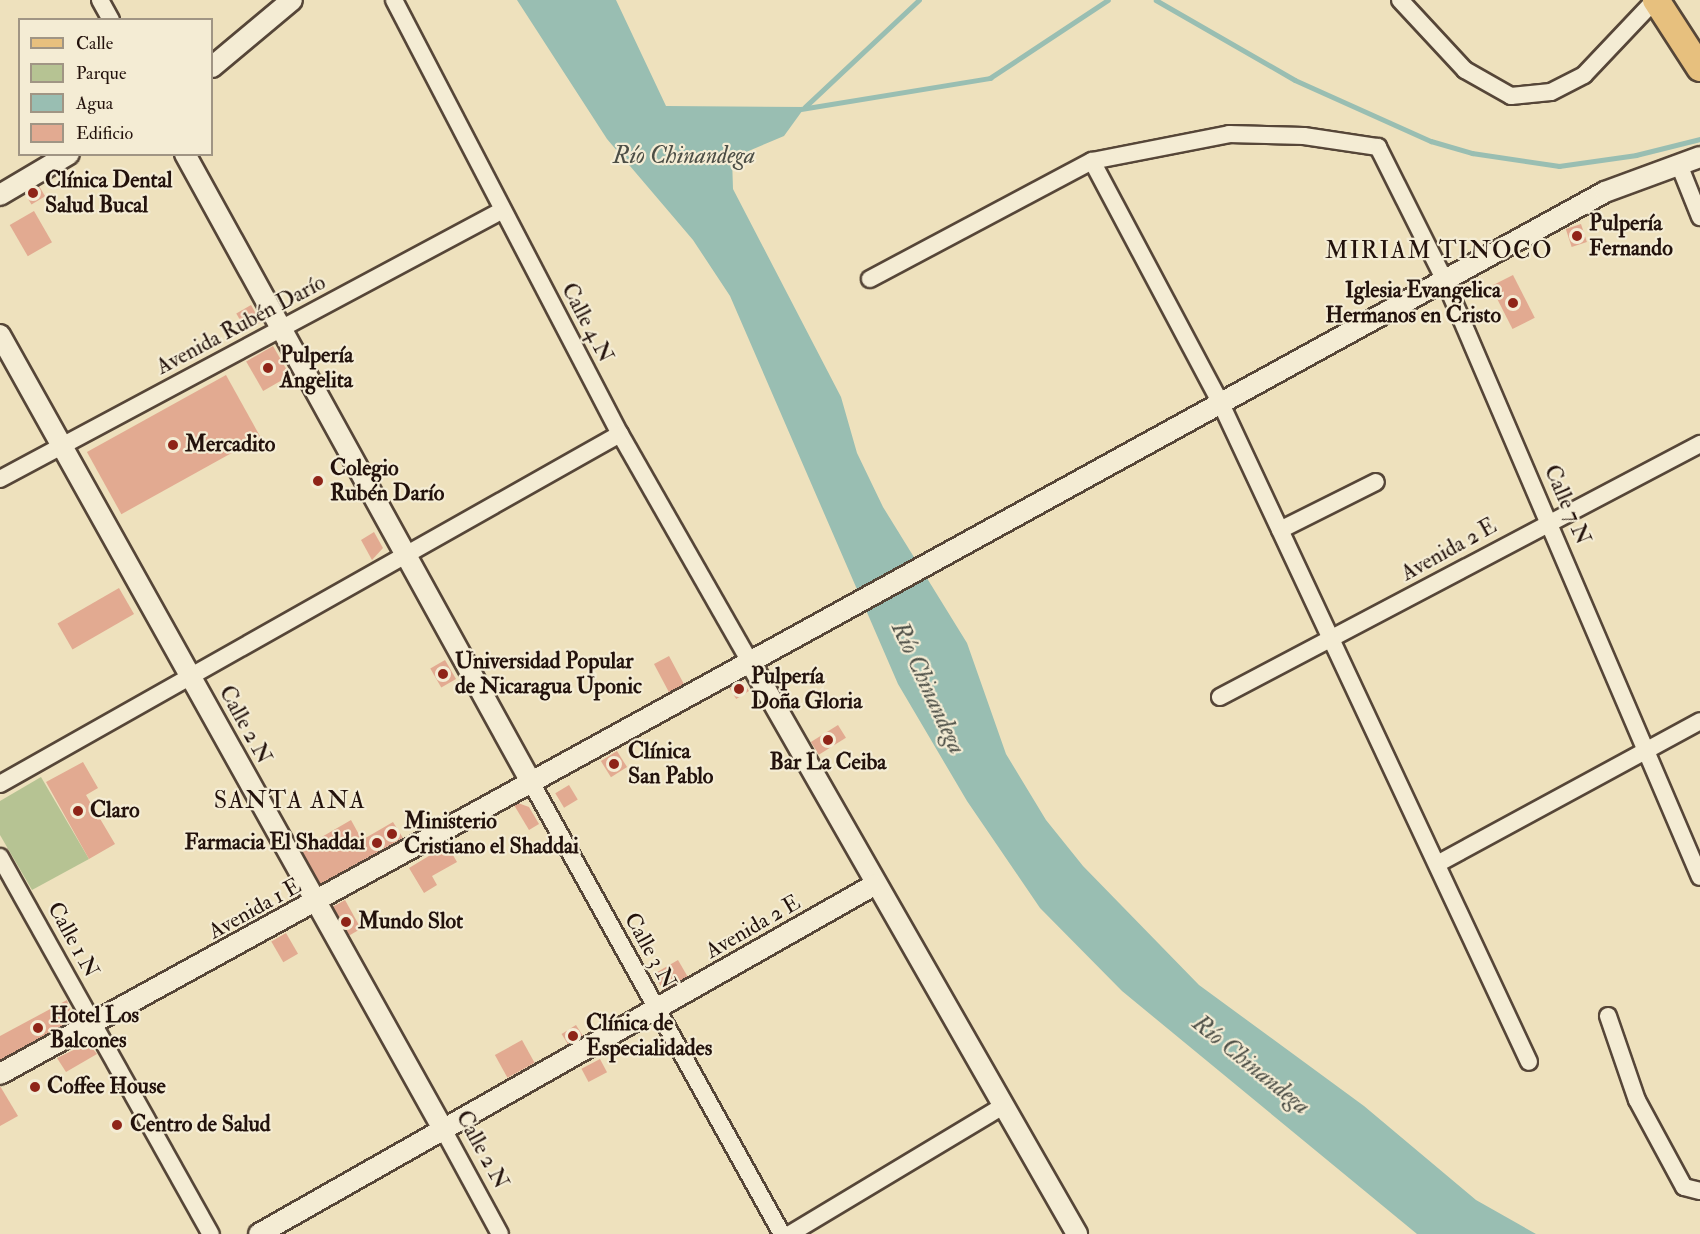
<!DOCTYPE html>
<meta charset="utf-8">
<style>
body{margin:0}
#map{position:relative;width:1700px;height:1234px;overflow:hidden;background:#eee1bd;font-family:"IM FELL Double Pica",serif}
div>[style]{position:absolute}
[style*='--x']{left:calc(var(--x)*1px);top:calc(var(--y)*1px);width:calc(var(--w)*1px);rotate:calc(var(--a)*1deg)}
.green>*{inset:0;background:#b6c393}
.water>*{inset:0;background:#99beb2}
.stream>*{height:4.5px;margin:-2.25px;padding:0 2.25px;transform-origin:2.25px;border-radius:2.25px;background:#99beb2}
.building>*{inset:0;background:#e2aa91;transform-origin:0 0}
.roads{filter:drop-shadow(2px 0 #564638) drop-shadow(-2px 0 #564638) drop-shadow(0 2px #564638) drop-shadow(0 -2px #564638)}
.minor>*{height:16px;margin:-8px;padding:0 8px;transform-origin:8px;border-radius:8px;background:#f4ecd4}
.tertiary>*{height:20px;margin:-10px;padding:0 10px;transform-origin:10px;border-radius:10px;background:#f4ecd4}
.primary>*{height:26px;margin:-13px;padding:0 13px;transform-origin:13px;border-radius:13px;background:#e7c07e}
.dots>*{width:16px;height:16px;translate:-50% -50%;box-sizing:border-box;border:3px solid #f4ecd4;border-radius:50%}
span{translate:-50% -50%;white-space:nowrap;text-align:center;line-height:1.15;-webkit-text-stroke:4.5px #f4ecd4;paint-order:stroke}
.poi-label{font-size:22px;color:#23120c;font-weight:700}
.left{translate:0 -50%;text-align:left}
.right{translate:-100% -50%;text-align:right}
.street-label{font-size:22px;color:#23120c}
.water-label{font-size:24px;color:#4c4e46;font-style:italic}
.neighbourhood-label{font-size:24px;color:#23120c;letter-spacing:1.5px}
.legend{position:absolute;left:18px;top:18px;width:195px;height:138px;box-sizing:border-box;background:#f4ecd4;border:2px solid #a09584;margin:0;padding:8px 10px;list-style:none;font-size:18px;color:#23120c}
.legend li{display:flex;align-items:center;gap:12px;height:30px}
.legend b{width:30px;border:2px solid #a09584}
</style>
<div id="map">
<div class="green">
<i style="clip-path:polygon(41px 777px,89px 859px,32px 890px,0 835px,0 801px)"></i>
</div>
<div class="water">
<i style="clip-path:polygon(517px 0,616px 0,666px 106px,805px 107px,784px 136px,732px 158px,733px 189px,841px 397px,857px 453px,883px 507px,967px 643px,1006px 754px,1046px 820px,1083px 866px,1199px 985px,1364px 1106px,1476px 1200px,1536px 1234px,1417px 1234px,1122px 991px,1040px 908px,967px 801px,898px 684px,730px 296px,693px 240px,607px 139px)"></i>
</div>
<div class="stream">
<i style="--x:1156;--y:0;--w:160;--a:29.9"></i>
<i style="--x:1295;--y:80;--w:149;--a:24.2"></i>
<i style="--x:1431;--y:141;--w:43;--a:16.3"></i>
<i style="--x:1472;--y:153;--w:88;--a:8.5"></i>
<i style="--x:1559;--y:166;--w:78;--a:-8.1"></i>
<i style="--x:1636;--y:155;--w:66;--a:-14"></i>
<i style="--x:805;--y:107;--w:156;--a:-43.2"></i>
<i style="--x:801;--y:109;--w:192;--a:-9.3"></i>
<i style="--x:990;--y:78;--w:141;--a:-33.5"></i>
</div>
<div class="building">
<i style="left:39px;top:186px;width:12px;height:16px;rotate:59deg"></i>
<i style="left:34px;top:211px;width:36px;height:28px;rotate:60deg"></i>
<i style="left:1581px;top:224px;width:19px;height:16px;rotate:72deg"></i>
<i style="left:1513px;top:275px;width:48px;height:25px;rotate:63deg"></i>
<i style="left:251px;top:305px;width:20px;height:17px;rotate:60deg"></i>
<i style="left:273px;top:346px;width:34px;height:31px;rotate:60deg"></i>
<i style="left:226px;top:375px;width:71px;height:159px;rotate:61deg"></i>
<i style="clip-path:polygon(374px 532px,383px 548px,372px 560px,361px 540px)"></i>
<i style="left:119px;top:588px;width:30px;height:71px;rotate:60deg"></i>
<i style="left:669px;top:656px;width:32px;height:17px;rotate:62deg"></i>
<i style="left:445px;top:660px;width:22px;height:17px;rotate:60deg"></i>
<i style="left:742px;top:680px;width:13px;height:15px;rotate:58deg"></i>
<i style="left:838px;top:725px;width:15px;height:32px;rotate:58deg"></i>
<i style="left:617px;top:751px;width:19px;height:19px;rotate:58deg"></i>
<i style="clip-path:polygon(83px 762px,98px 788px,86px 795px,115px 844px,89px 859px,46px 782px)"></i>
<i style="left:569px;top:785px;width:17px;height:16px;rotate:59deg"></i>
<i style="clip-path:polygon(518px 803px,529px 807px,539px 824px,529px 830px,514px 805px)"></i>
<i style="clip-path:polygon(351px 820px,362px 840px,393px 822px,403px 838px,320px 884px,301px 849px)"></i>
<i style="clip-path:polygon(447px 845px,457px 862px,432px 876px,437px 885px,424px 893px,409px 868px)"></i>
<i style="left:345px;top:900px;width:33px;height:14px;rotate:61deg"></i>
<i style="left:286px;top:933px;width:24px;height:17px;rotate:60deg"></i>
<i style="left:678px;top:960px;width:20px;height:28px;rotate:60deg"></i>
<i style="clip-path:polygon(67px 1000px,73px 1020px,0 1060px,0 1036px)"></i>
<i style="left:576px;top:1025px;width:13px;height:17px;rotate:58deg"></i>
<i style="left:522px;top:1040px;width:26px;height:31px;rotate:61deg"></i>
<i style="clip-path:polygon(88px 1043px,97px 1054px,66px 1072px,57px 1058px)"></i>
<i style="left:600px;top:1059px;width:15px;height:21px;rotate:62deg"></i>
<i style="clip-path:polygon(0 1086px,18px 1116px,0 1126px)"></i>
</div>
<div class="roads">
<div class="minor">
<i style="--x:100;--y:0;--w:23;--a:61"></i>
<i style="--x:394;--y:0;--w:489;--a:62.5"></i>
<i style="--x:620;--y:434;--w:262;--a:60.3"></i>
<i style="--x:1400;--y:0;--w:96;--a:47.1"></i>
<i style="--x:1465;--y:70;--w:53;--a:29.5"></i>
<i style="--x:1511;--y:96;--w:40;--a:-5.7"></i>
<i style="--x:1551;--y:92;--w:37;--a:-27"></i>
<i style="--x:1584;--y:75;--w:103;--a:-46.6"></i>
<i style="--x:1092;--y:161;--w:277;--a:62"></i>
<i style="--x:1222;--y:406;--w:724;--a:64.92"></i>
<i style="--x:1680;--y:167;--w:54;--a:68.2"></i>
<i style="--x:870;--y:279;--w:251;--a:-28"></i>
<i style="--x:1092;--y:161;--w:140;--a:-11.1"></i>
<i style="--x:1229;--y:134;--w:75;--a:1.5"></i>
<i style="--x:1304;--y:136;--w:75;--a:8.5"></i>
<i style="--x:1378;--y:147;--w:150;--a:63.4"></i>
<i style="--x:1445;--y:281;--w:648;--a:66.84"></i>
<i style="--x:0;--y:479;--w:570;--a:-28.14"></i>
<i style="--x:1280;--y:530;--w:107;--a:-26.6"></i>
<i style="--x:1220;--y:697;--w:543;--a:-27.79"></i>
<i style="--x:0;--y:784;--w:712;--a:-29.45"></i>
<i style="--x:532;--y:784;--w:515;--a:60.95"></i>
<i style="--x:0;--y:857;--w:432;--a:60.8"></i>
<i style="--x:1439;--y:863;--w:297;--a:-28.5"></i>
<i style="--x:1608;--y:1016;--w:89;--a:71"></i>
<i style="--x:1637;--y:1100;--w:99;--a:61.6"></i>
<i style="--x:1684;--y:1187;--w:16;--a:14"></i>
<i style="--x:443;--y:1129;--w:119;--a:61.5"></i>
<i style="--x:790;--y:1234;--w:249;--a:-31"></i>
</div>
<div class="tertiary">
<i style="--x:212;--y:67;--w:104;--a:-39.9"></i>
<i style="--x:185;--y:154;--w:719;--a:61.15"></i>
<i style="--x:0;--y:195;--w:80;--a:-30.7"></i>
<i style="--x:0;--y:335;--w:909;--a:60.84"></i>
<i style="--x:750;--y:662;--w:659;--a:60.24"></i>
<i style="--x:0;--y:1074;--w:1831;--a:-28.79"></i>
<i style="--x:1605;--y:192;--w:101;--a:-20.2"></i>
<i style="--x:259;--y:1234;--w:707;--a:-29.57"></i>
</div>
<div class="primary">
<i style="--x:1656;--y:0;--w:81;--a:57.1"></i>
</div>
</div>
<div class="dots">
<i style="left:33px;top:193px;background:#8f2418"></i>
<i style="left:1577px;top:236px;background:#8f2418"></i>
<i style="left:1513px;top:303px;background:#8f2418"></i>
<i style="left:268px;top:368px;background:#8f2418"></i>
<i style="left:173px;top:445px;background:#8f2418"></i>
<i style="left:318px;top:481px;background:#8f2418"></i>
<i style="left:443px;top:674px;background:#8f2418"></i>
<i style="left:739px;top:689px;background:#8f2418"></i>
<i style="left:828px;top:740px;background:#8f2418"></i>
<i style="left:614px;top:764px;background:#8f2418"></i>
<i style="left:78px;top:811px;background:#8f2418"></i>
<i style="left:392px;top:834px;background:#8f2418"></i>
<i style="left:377px;top:843px;background:#8f2418"></i>
<i style="left:346px;top:922px;background:#8f2418"></i>
<i style="left:38px;top:1028px;background:#8f2418"></i>
<i style="left:573px;top:1036px;background:#8f2418"></i>
<i style="left:35px;top:1087px;background:#8f2418"></i>
<i style="left:117px;top:1125px;background:#8f2418"></i>
</div>
<div class="poi-label">
<span class="left" style="left:45px;top:193px">Clínica Dental<br>Salud Bucal</span>
<span class="left" style="left:1589px;top:236px">Pulpería<br>Fernando</span>
<span class="right" style="left:1501px;top:303px">Iglesia Evangelica<br>Hermanos en Cristo</span>
<span class="left" style="left:280px;top:368px">Pulpería<br>Angelita</span>
<span class="left" style="left:185px;top:445px">Mercadito</span>
<span class="left" style="left:330px;top:481px">Colegio<br>Rubén Darío</span>
<span class="left" style="left:455px;top:674px">Universidad Popular<br>de Nicaragua Uponic</span>
<span class="left" style="left:751px;top:689px">Pulpería<br>Doña Gloria</span>
<span class="left" style="left:628px;top:764px">Clínica<br>San Pablo</span>
<span style="left:828px;top:763px">Bar La Ceiba</span>
<span class="left" style="left:90px;top:811px">Claro</span>
<span class="left" style="left:404px;top:834px">Ministerio<br>Cristiano el Shaddai</span>
<span class="right" style="left:365px;top:843px">Farmacia El Shaddai</span>
<span class="left" style="left:358px;top:922px">Mundo Slot</span>
<span class="left" style="left:50px;top:1028px">Hotel Los<br>Balcones</span>
<span class="left" style="left:586px;top:1036px">Clínica de<br>Especialidades</span>
<span class="left" style="left:47px;top:1087px">Coffee House</span>
<span class="left" style="left:130px;top:1125px">Centro de Salud</span>
</div>
<div class="street-label">
<span style="left:587px;top:323px;rotate:62deg">Calle 4 N</span>
<span style="left:241px;top:325px;rotate:-28deg">Avenida Rubén Darío</span>
<span style="left:1567px;top:505px;rotate:66deg">Calle 7 N</span>
<span style="left:1449px;top:550px;rotate:-29deg">Avenida 2 E</span>
<span style="left:245px;top:725px;rotate:61deg">Calle 2 N</span>
<span style="left:255px;top:909px;rotate:-29deg">Avenida 1 E</span>
<span style="left:753px;top:927px;rotate:-30deg">Avenida 2 E</span>
<span style="left:73px;top:940px;rotate:61deg">Calle 1 N</span>
<span style="left:650px;top:951px;rotate:61deg">Calle 3 N</span>
<span style="left:482px;top:1150px;rotate:61deg">Calle 2 N</span>
</div>
<div class="water-label">
<span style="left:684px;top:156px">Río Chinandega</span>
<span style="left:928px;top:688px;rotate:65deg">Río Chinandega</span>
<span style="left:1251px;top:1065px;rotate:39deg">Río Chinandega</span>
</div>
<div class="neighbourhood-label">
<span style="left:1439px;top:251px">MIRIAM TINOCO</span>
<span style="left:290px;top:801px">SANTA ANA</span>
</div>
<ul class="legend">
<li><b style="height:8px;background:#e7c07e"></b>Calle</li>
<li><b style="height:16px;background:#b6c393"></b>Parque</li>
<li><b style="height:16px;background:#99beb2"></b>Agua</li>
<li><b style="height:16px;background:#e2aa91"></b>Edificio</li>
</ul>
</div>
